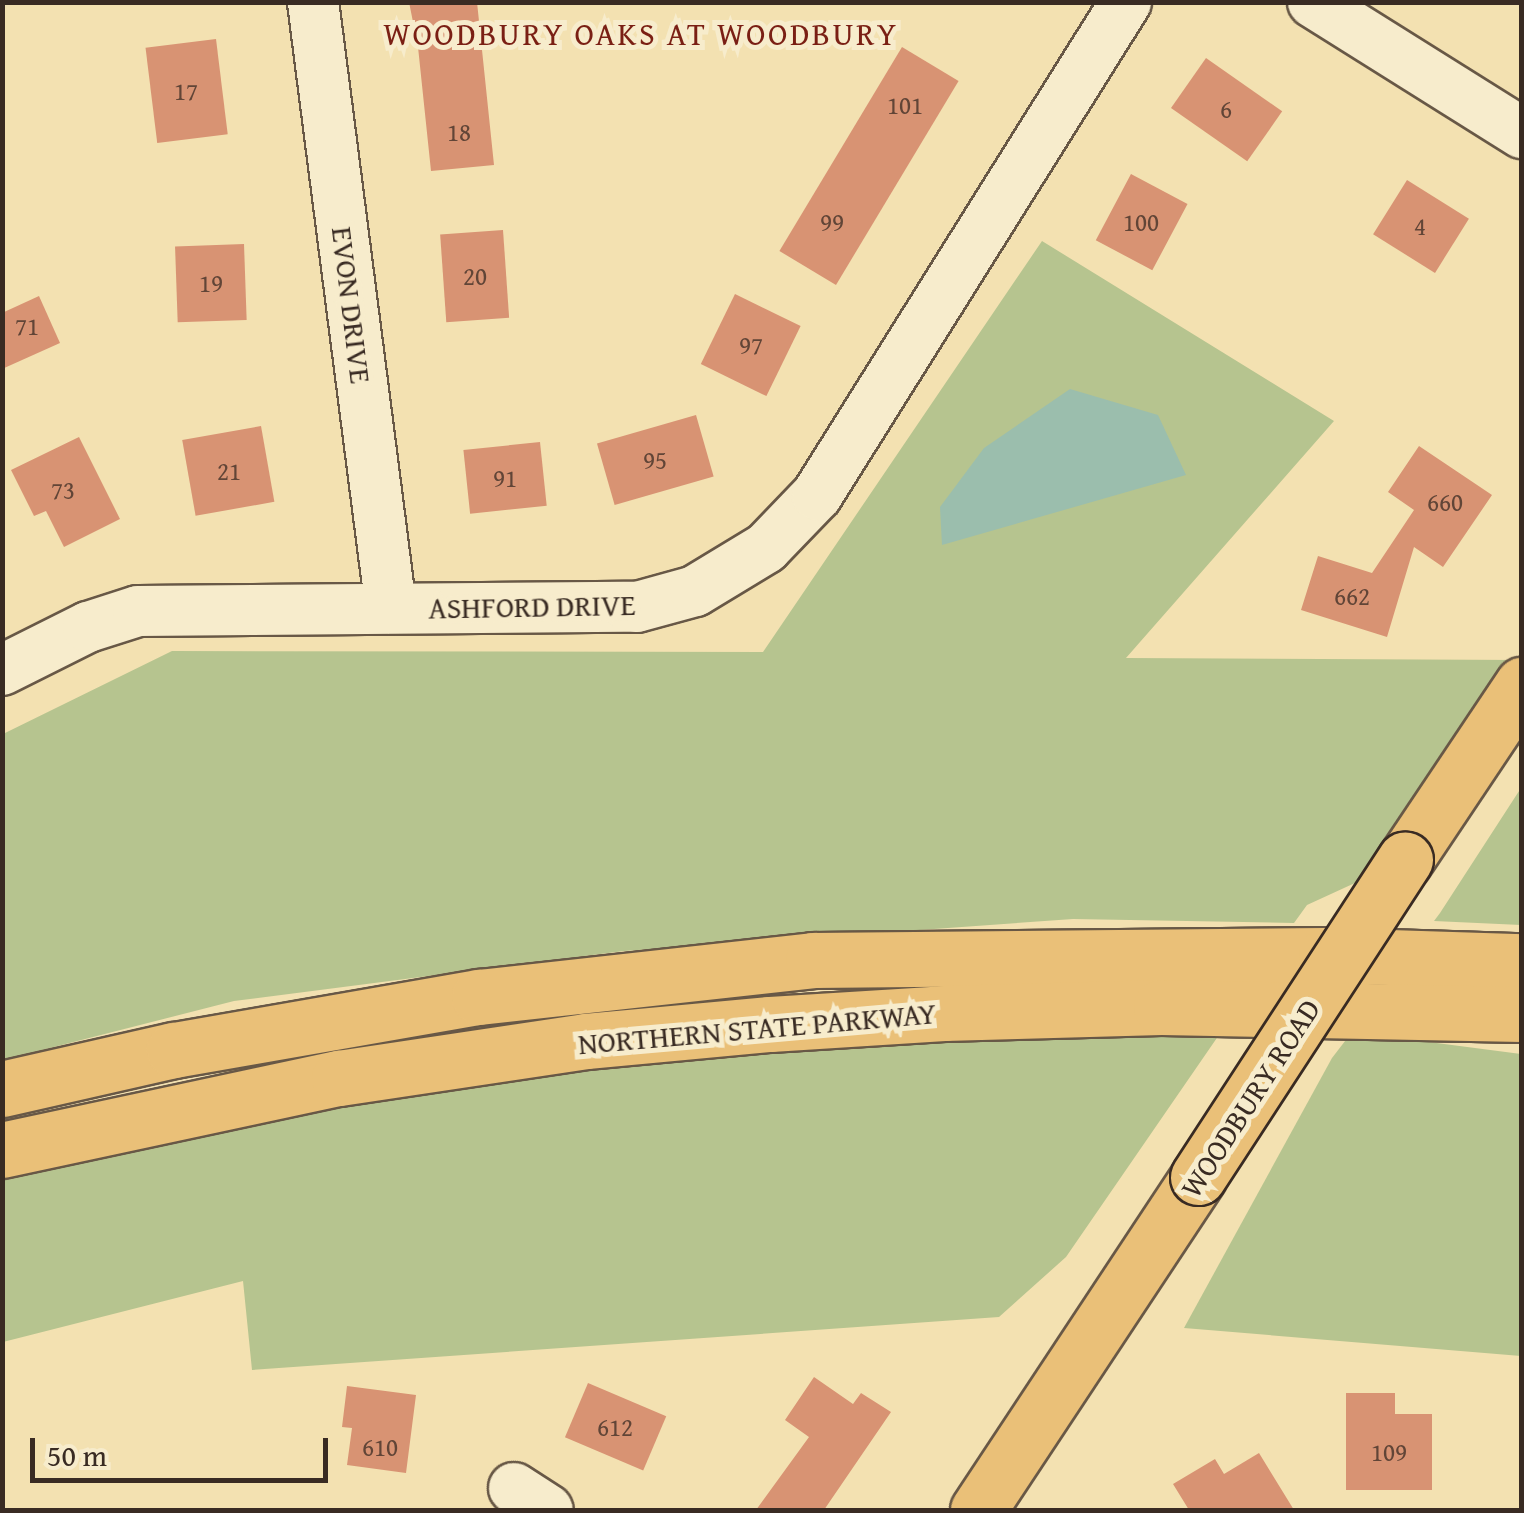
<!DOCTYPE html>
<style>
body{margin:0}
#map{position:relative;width:1524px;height:1513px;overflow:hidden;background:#f3e1b1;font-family:"Gentium Book Plus",serif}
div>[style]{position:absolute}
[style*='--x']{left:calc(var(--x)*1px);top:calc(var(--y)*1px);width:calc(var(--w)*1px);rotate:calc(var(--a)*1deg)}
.green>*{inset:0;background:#b6c48f}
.water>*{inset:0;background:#9bbead}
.building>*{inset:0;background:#d89373;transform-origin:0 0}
.roads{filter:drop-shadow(2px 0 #685846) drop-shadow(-2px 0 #685846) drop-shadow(0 2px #685846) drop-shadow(0 -2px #685846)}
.minor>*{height:50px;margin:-25px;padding:0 25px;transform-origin:25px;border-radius:25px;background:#f7eccc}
.major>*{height:55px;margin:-27.5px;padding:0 27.5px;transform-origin:27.5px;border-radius:27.5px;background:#eac078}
.highway>*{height:55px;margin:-27.5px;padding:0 27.5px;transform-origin:27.5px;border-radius:27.5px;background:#eac078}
.bridges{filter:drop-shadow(2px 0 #392b23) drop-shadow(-2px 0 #392b23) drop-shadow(0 2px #392b23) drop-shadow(0 -2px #392b23)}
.major-bridge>*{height:55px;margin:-27.5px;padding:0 27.5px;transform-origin:27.5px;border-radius:27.5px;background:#eac078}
span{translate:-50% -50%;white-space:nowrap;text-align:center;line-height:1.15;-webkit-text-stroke:10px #f7eccc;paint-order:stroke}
.number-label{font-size:25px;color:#614537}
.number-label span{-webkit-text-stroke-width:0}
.street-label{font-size:30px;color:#392b23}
.neighbourhood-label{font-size:32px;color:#7a1f14;letter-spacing:2.5px}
.frame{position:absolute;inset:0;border:5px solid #392b23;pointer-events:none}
.scale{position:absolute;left:30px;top:1438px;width:298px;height:45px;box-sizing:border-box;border:5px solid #392b23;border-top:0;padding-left:12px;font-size:30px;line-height:35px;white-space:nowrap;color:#392b23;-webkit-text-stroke:8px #f7eccc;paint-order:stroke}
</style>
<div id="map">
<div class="green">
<i style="clip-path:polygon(1042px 241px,1334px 421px,1126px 658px,1521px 660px,1405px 860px,1307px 905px,1294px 923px,1073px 919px,624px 951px,234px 1001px,3px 1060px,3px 734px,172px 651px,763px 652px)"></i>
<i style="clip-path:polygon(1521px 788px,1521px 925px,1434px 921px,1440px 913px)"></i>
<i style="clip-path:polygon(1221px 1032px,1066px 1257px,999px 1317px,252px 1370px,243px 1281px,3px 1342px,3px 1179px,355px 1101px,841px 1038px)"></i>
<i style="clip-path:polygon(1352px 1032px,1521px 1054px,1521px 1356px,1184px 1328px,1332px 1058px)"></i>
</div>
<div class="water">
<i style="clip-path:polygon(1070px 389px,1158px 415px,1186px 475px,942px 545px,940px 507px,984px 448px)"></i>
</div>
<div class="building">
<i style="clip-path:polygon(409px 2px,477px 2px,494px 165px,431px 171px,418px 47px)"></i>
<i style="left:216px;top:39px;width:96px;height:71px;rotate:83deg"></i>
<i style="left:902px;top:47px;width:66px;height:238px;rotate:31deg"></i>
<i style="left:1206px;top:58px;width:93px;height:61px;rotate:35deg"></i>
<i style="left:1131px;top:174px;width:64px;height:75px;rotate:28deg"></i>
<i style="left:1407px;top:180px;width:73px;height:64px;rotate:32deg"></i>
<i style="left:503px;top:230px;width:88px;height:63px;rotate:86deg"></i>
<i style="left:244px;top:244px;width:76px;height:69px;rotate:88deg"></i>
<i style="left:735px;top:294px;width:73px;height:78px;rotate:26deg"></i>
<i style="clip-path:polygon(39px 296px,60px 343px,2px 369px,2px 313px)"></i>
<i style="left:696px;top:415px;width:64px;height:103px;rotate:74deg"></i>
<i style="left:261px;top:426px;width:77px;height:80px;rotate:80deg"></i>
<i style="clip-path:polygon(79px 437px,120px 519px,64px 547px,46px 511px,34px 516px,11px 470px)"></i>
<i style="left:540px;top:442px;width:64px;height:77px;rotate:84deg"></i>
<i style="clip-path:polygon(1419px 446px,1492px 495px,1443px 567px,1414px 547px,1387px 637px,1301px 610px,1318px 556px,1372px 573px,1414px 510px,1388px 492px)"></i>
<i style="clip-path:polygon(814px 1377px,853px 1404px,861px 1393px,891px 1412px,824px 1510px,756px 1510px,809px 1437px,785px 1420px)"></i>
<i style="left:588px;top:1383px;width:85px;height:59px;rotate:23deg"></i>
<i style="clip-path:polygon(347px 1386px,416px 1395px,406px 1473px,347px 1465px,352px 1428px,342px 1427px)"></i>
<i style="clip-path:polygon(1346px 1393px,1395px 1393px,1395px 1414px,1432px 1414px,1432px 1490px,1346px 1490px)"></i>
<i style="clip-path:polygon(1259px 1453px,1294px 1510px,1189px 1510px,1173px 1484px,1215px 1459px,1224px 1474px)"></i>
</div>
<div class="roads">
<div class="minor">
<i style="--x:313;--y:2;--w:611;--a:82.67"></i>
<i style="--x:1313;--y:2;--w:247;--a:32.1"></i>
<i style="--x:2;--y:670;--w:96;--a:-26.6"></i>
<i style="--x:88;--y:627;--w:52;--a:-17.7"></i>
<i style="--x:138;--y:611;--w:499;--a:-0.5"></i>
<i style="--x:637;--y:607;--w:60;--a:-15.4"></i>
<i style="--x:695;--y:591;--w:83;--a:-31.2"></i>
<i style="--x:766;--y:548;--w:74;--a:-46.1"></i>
<i style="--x:817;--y:495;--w:582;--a:-57.92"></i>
<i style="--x:514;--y:1488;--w:40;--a:32.9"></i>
</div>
<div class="major">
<i style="--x:1405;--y:860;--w:211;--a:-56.2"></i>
<i style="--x:978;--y:1510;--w:399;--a:-56.5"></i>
</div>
<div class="highway">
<i style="--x:2;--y:1089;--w:176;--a:-12.8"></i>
<i style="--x:174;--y:1050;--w:310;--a:-9.9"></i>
<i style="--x:479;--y:997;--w:336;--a:-6.3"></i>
<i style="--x:813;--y:960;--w:513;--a:-0.56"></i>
<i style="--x:1326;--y:955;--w:196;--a:1.8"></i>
<i style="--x:2;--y:1150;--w:345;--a:-12.1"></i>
<i style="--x:339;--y:1078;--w:250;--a:-8.5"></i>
<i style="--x:586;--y:1041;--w:185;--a:-5.3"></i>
<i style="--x:770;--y:1024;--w:174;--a:-3.6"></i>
<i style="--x:944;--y:1013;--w:217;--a:-1.6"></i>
<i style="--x:1161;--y:1007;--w:361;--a:1.1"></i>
</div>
</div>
<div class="bridges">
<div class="major-bridge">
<i style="--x:1198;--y:1177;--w:379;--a:-56.9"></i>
</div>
</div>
<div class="number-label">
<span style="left:186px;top:91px">17</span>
<span style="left:905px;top:105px">101</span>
<span style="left:1226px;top:109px">6</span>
<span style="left:459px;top:132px">18</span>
<span style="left:832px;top:222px">99</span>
<span style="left:1141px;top:222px">100</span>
<span style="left:1420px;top:226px">4</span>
<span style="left:475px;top:276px">20</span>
<span style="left:211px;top:283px">19</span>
<span style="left:27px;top:326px">71</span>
<span style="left:751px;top:345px">97</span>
<span style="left:655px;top:460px">95</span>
<span style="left:229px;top:471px">21</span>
<span style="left:505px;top:478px">91</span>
<span style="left:63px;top:490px">73</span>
<span style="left:1445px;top:502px">660</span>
<span style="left:1352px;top:596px">662</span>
<span style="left:615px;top:1427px">612</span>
<span style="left:380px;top:1447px">610</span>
<span style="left:1389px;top:1452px">109</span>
</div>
<div class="street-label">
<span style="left:352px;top:305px;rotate:83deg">EVON DRIVE</span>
<span style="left:532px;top:606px;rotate:-1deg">ASHFORD DRIVE</span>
<span style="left:757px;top:1028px;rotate:-5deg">NORTHERN STATE PARKWAY</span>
<span style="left:1250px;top:1098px;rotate:-57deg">WOODBURY ROAD</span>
</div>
<div class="neighbourhood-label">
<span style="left:641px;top:34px">WOODBURY OAKS AT WOODBURY</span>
</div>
<div class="frame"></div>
<div class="scale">50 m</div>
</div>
